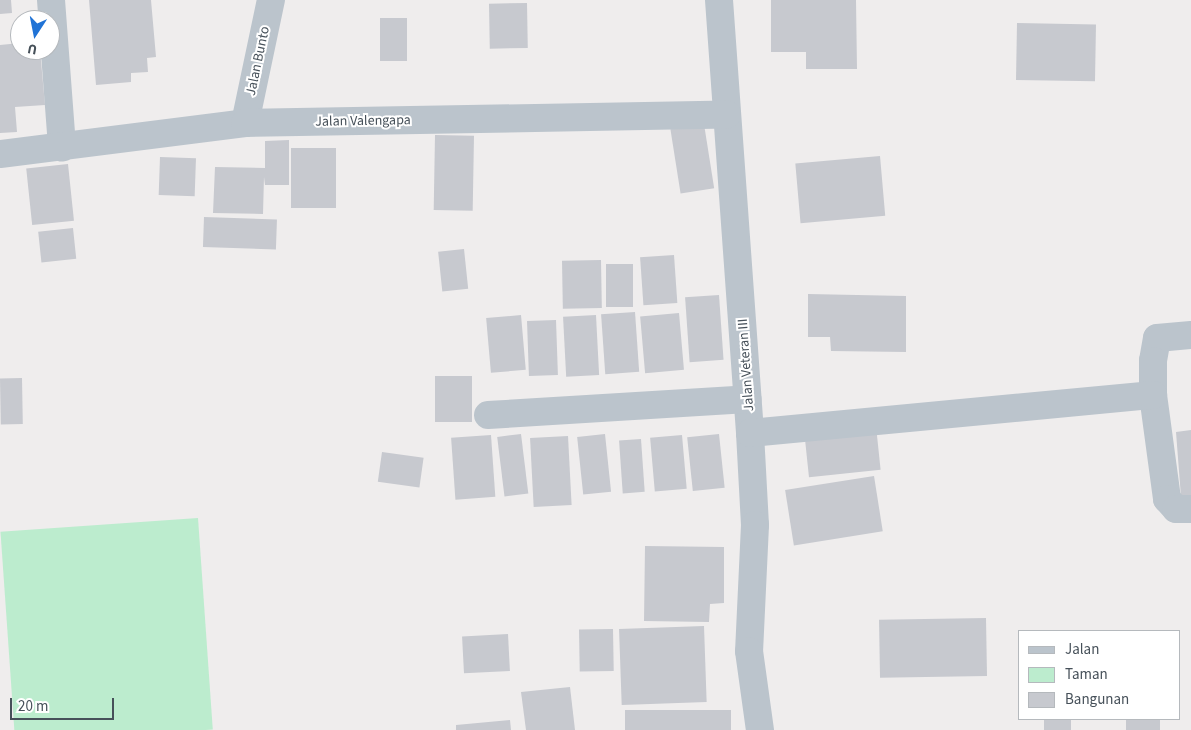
<!DOCTYPE html>
<style>
body{margin:0}
#map{position:relative;width:1191px;height:730px;overflow:hidden;background:#efeded;font-family:"Source Sans 3",sans-serif}
div>[style]{position:absolute}
[style*='--x']{left:calc(var(--x)*1px);top:calc(var(--y)*1px);width:calc(var(--w)*1px);rotate:calc(var(--a)*1deg)}
.green>*{inset:0;background:#bcecce;transform-origin:0 0}
.building>*{inset:0;background:#c7c9cf;transform-origin:0 0}
.street>*{height:28px;margin:-14px;padding:0 14px;transform-origin:14px;border-radius:14px;background:#bbc4cc}
span{translate:-50% -50%;white-space:nowrap;text-align:center;line-height:1.15;-webkit-text-stroke:4px #fff;paint-order:stroke}
.street-label{font-size:14px;color:#465059}
.legend{position:absolute;left:1018px;top:630px;width:162px;height:90px;box-sizing:border-box;background:#fff;border:1px solid #b5b9bd;margin:0;padding:6px 9px;list-style:none;font-size:15px;color:#465059}
.legend li{display:flex;align-items:center;gap:10px;height:25px}
.legend b{width:25px;border:1px solid #b5b9bd}
.north{position:absolute;left:10px;top:10px;width:50px;height:50px;box-sizing:border-box;background:#fff;border:1px solid #b5b9bd;border-radius:50%;rotate:191deg;font-size:14px;font-weight:700;line-height:20px;text-align:center;color:#465059}
.north::after{content:'';display:block;margin:auto;width:18px;height:22px;background:#2073d6;clip-path:polygon(50% 0,100% 100%,50% 72%,0 100%)}
.scale{position:absolute;left:10px;top:698px;width:104px;height:22px;box-sizing:border-box;border:2px solid #465059;border-top:0;padding-left:6px;font-size:15px;line-height:18px;white-space:nowrap;color:#465059;-webkit-text-stroke:4px #fff;paint-order:stroke}
</style>
<div id="map">
<div class="green">
<i style="left:198px;top:518px;width:212px;height:198px;rotate:86deg"></i>
</div>
<div class="building">
<i style="clip-path:polygon(0 0,11px 0,12px 13px,0 14px)"></i>
<i style="clip-path:polygon(89px 0,151px 0,156px 57px,147px 58px,148px 72px,131px 73px,131px 82px,96px 85px)"></i>
<i style="clip-path:polygon(771px 0,856px 0,857px 69px,806px 69px,806px 52px,771px 52px)"></i>
<i style="left:527px;top:3px;width:45px;height:38px;rotate:89deg"></i>
<i style="left:380px;top:18px;width:27px;height:43px"></i>
<i style="left:1017px;top:23px;width:79px;height:57px;rotate:1deg"></i>
<i style="clip-path:polygon(20px 43px,20px 50px,40px 50px,45px 105px,15px 107px,17px 132px,0 133px,0 45px)"></i>
<i style="left:704px;top:124px;width:65px;height:34px;rotate:81deg"></i>
<i style="left:435px;top:135px;width:39px;height:75px;rotate:1deg"></i>
<i style="clip-path:polygon(289px 140px,289px 185px,265px 185px,264px 177px,263px 214px,213px 213px,215px 167px,265px 168px,265px 141px)"></i>
<i style="left:291px;top:148px;width:45px;height:60px"></i>
<i style="left:880px;top:156px;width:60px;height:85px;rotate:85deg"></i>
<i style="left:160px;top:157px;width:36px;height:38px;rotate:2deg"></i>
<i style="left:68px;top:164px;width:57px;height:42px;rotate:84deg"></i>
<i style="left:204px;top:217px;width:73px;height:30px;rotate:2deg"></i>
<i style="left:73px;top:228px;width:31px;height:35px;rotate:84deg"></i>
<i style="left:464px;top:249px;width:40px;height:26px;rotate:84deg"></i>
<i style="left:674px;top:255px;width:48px;height:34px;rotate:86deg"></i>
<i style="left:601px;top:260px;width:48px;height:39px;rotate:89deg"></i>
<i style="left:606px;top:264px;width:27px;height:43px"></i>
<i style="clip-path:polygon(808px 294px,906px 296px,906px 352px,831px 351px,830px 337px,808px 337px)"></i>
<i style="left:719px;top:295px;width:65px;height:34px;rotate:86deg"></i>
<i style="left:635px;top:312px;width:60px;height:34px;rotate:86deg"></i>
<i style="left:679px;top:313px;width:57px;height:39px;rotate:85deg"></i>
<i style="left:521px;top:315px;width:55px;height:35px;rotate:85deg"></i>
<i style="left:596px;top:315px;width:60px;height:33px;rotate:87deg"></i>
<i style="left:556px;top:320px;width:55px;height:29px;rotate:88deg"></i>
<i style="left:435px;top:376px;width:37px;height:46px"></i>
<i style="left:22px;top:378px;width:46px;height:22px;rotate:89deg"></i>
<i style="left:876px;top:426px;width:44px;height:72px;rotate:84deg"></i>
<i style="clip-path:polygon(1191px 430px,1191px 496px,1181px 497px,1176px 432px)"></i>
<i style="left:521px;top:434px;width:60px;height:24px;rotate:83deg"></i>
<i style="left:605px;top:434px;width:58px;height:28px;rotate:84deg"></i>
<i style="left:719px;top:434px;width:54px;height:32px;rotate:84deg"></i>
<i style="left:491px;top:435px;width:62px;height:40px;rotate:86deg"></i>
<i style="left:682px;top:435px;width:54px;height:32px;rotate:85deg"></i>
<i style="left:568px;top:436px;width:69px;height:38px;rotate:87deg"></i>
<i style="left:641px;top:439px;width:53px;height:22px;rotate:86deg"></i>
<i style="left:382px;top:452px;width:42px;height:30px;rotate:8deg"></i>
<i style="left:874px;top:476px;width:56px;height:90px;rotate:81deg"></i>
<i style="clip-path:polygon(645px 546px,724px 547px,724px 603px,710px 604px,709px 622px,644px 621px)"></i>
<i style="left:986px;top:618px;width:58px;height:107px;rotate:89deg"></i>
<i style="left:704px;top:626px;width:76px;height:85px;rotate:88deg"></i>
<i style="left:613px;top:629px;width:42px;height:34px;rotate:89deg"></i>
<i style="left:508px;top:634px;width:37px;height:46px;rotate:87deg"></i>
<i style="clip-path:polygon(570px 687px,575px 730px,526px 730px,521px 692px)"></i>
<i style="left:625px;top:710px;width:106px;height:20px"></i>
<i style="left:1044px;top:719px;width:27px;height:11px"></i>
<i style="left:1126px;top:719px;width:34px;height:11px"></i>
<i style="clip-path:polygon(510px 720px,511px 730px,456px 730px,456px 725px)"></i>
</div>
<div class="street">
<i style="--x:51;--y:0;--w:148;--a:85.7"></i>
<i style="--x:719;--y:0;--w:434;--a:85.9"></i>
<i style="--x:750;--y:433;--w:92;--a:86.9"></i>
<i style="--x:755;--y:525;--w:126;--a:92.7"></i>
<i style="--x:749;--y:651;--w:80;--a:82.1"></i>
<i style="--x:245;--y:123;--w:126;--a:-78.1"></i>
<i style="--x:0;--y:154;--w:247;--a:-7.2"></i>
<i style="--x:245;--y:123;--w:482;--a:-1"></i>
<i style="--x:1191;--y:335;--w:34;--a:175"></i>
<i style="--x:1157;--y:338;--w:23;--a:100"></i>
<i style="--x:1153;--y:361;--w:34;--a:90"></i>
<i style="--x:1153;--y:395;--w:105;--a:82.3"></i>
<i style="--x:1167;--y:499;--w:13;--a:48"></i>
<i style="--x:1176;--y:509;--w:15;--a:0"></i>
<i style="--x:488;--y:415;--w:260;--a:-3.5"></i>
<i style="--x:750;--y:433;--w:405;--a:-5.4"></i>
</div>
<div class="street-label">
<span style="left:258px;top:61px;rotate:-78deg">Jalan Bunto</span>
<span style="left:363px;top:121px;rotate:-1deg">Jalan Valengapa</span>
<span style="left:746px;top:365px;rotate:-94deg">Jalan Veteran III</span>
</div>
<ul class="legend">
<li><b style="height:6px;background:#bbc4cc"></b>Jalan</li>
<li><b style="height:14px;background:#bcecce"></b>Taman</li>
<li><b style="height:14px;background:#c7c9cf"></b>Bangunan</li>
</ul>
<div class="north">U</div>
<div class="scale">20 m</div>
</div>
